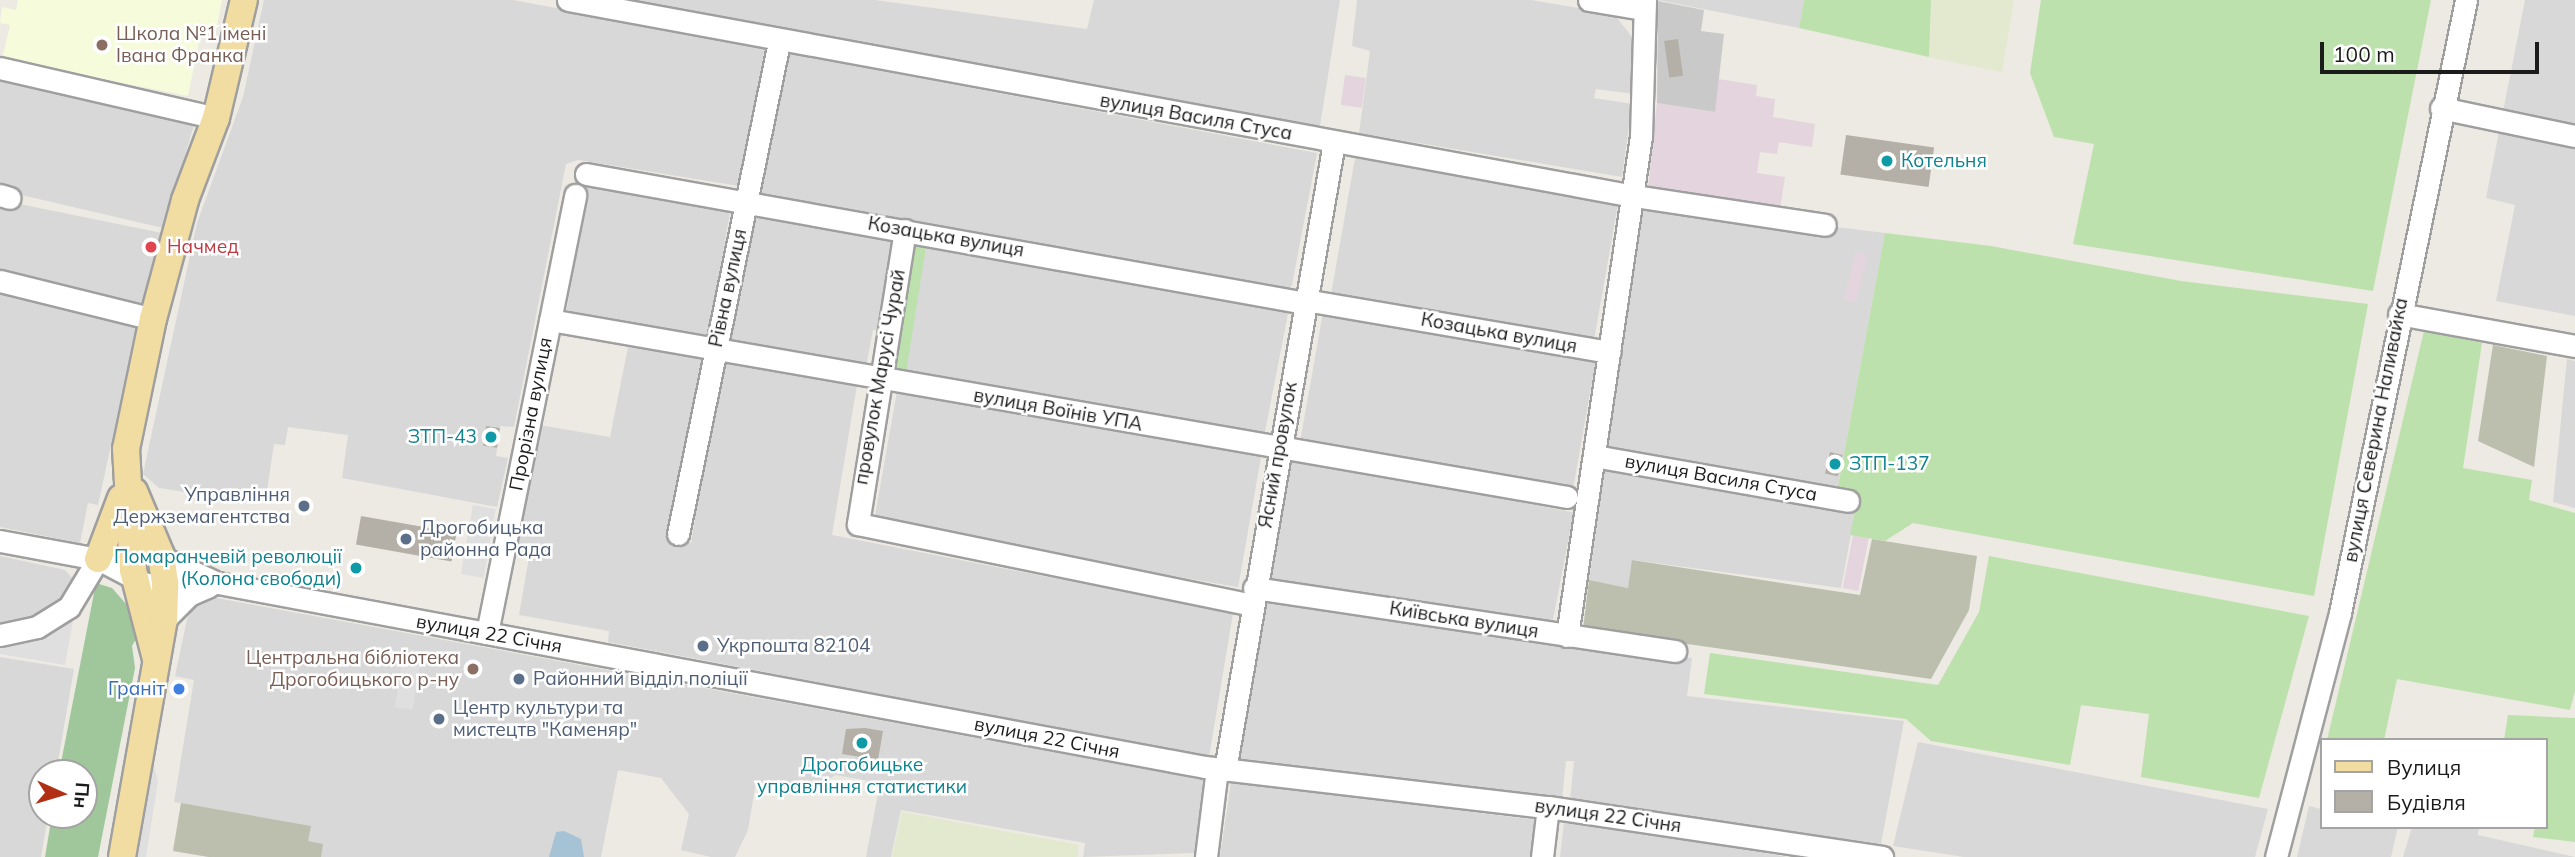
<!DOCTYPE html>
<meta charset="utf-8">
<style>
body{margin:0}
#map{position:relative;width:2575px;height:857px;overflow:hidden;background:#eceae2;font-family:Mulish,sans-serif}
div>[style]{position:absolute}
[style*='--x']{left:calc(var(--x)*1px);top:calc(var(--y)*1px);width:calc(var(--w)*1px);rotate:calc(var(--a)*1deg)}
.residential>*{inset:0;background:#d9d8d8;transform-origin:0 0}
.industrial>*{inset:0;background:#e4d4de;transform-origin:0 0}
.education>*{inset:0;background:#f5fbdb}
.religious>*{inset:0;background:#c9c9c9}
.construction>*{inset:0;background:#bcbfae}
.farmland>*{inset:0;background:#e2e9ce}
.grass>*{inset:0;background:#bde1ac;transform-origin:0 0}
.forest>*{inset:0;background:#a0c79b}
.parking>*{inset:0;background:#dfdfdf;transform-origin:0 0}
.water>*{inset:0;background:#a6c2d5}
.building>*{inset:0;background:#b4b0a8;transform-origin:0 0}
.roads{filter:drop-shadow(2px 0 #9f9f9f) drop-shadow(-2px 0 #9f9f9f) drop-shadow(0 2px #9f9f9f) drop-shadow(0 -2px #9f9f9f)}
.minor>*{height:21px;margin:-10.5px;padding:0 10.5px;transform-origin:10.5px;border-radius:10.5px;background:#fff}
.major>*{height:26px;margin:-13px;padding:0 13px;transform-origin:13px;border-radius:13px;background:#f1dca1}
.dots>*{width:19px;height:19px;translate:-50% -50%;box-sizing:border-box;border:4px solid #fff;border-radius:50%}
span{translate:-50% -50%;white-space:nowrap;text-align:center;line-height:1.15;-webkit-text-stroke:5px #fff;paint-order:stroke}
.education-label{font-size:19px;color:#785e54}
.left{translate:0 -50%;text-align:left}
.right{translate:-100% -50%;text-align:right}
.street-label{font-size:19px;color:#1b1b1b}
.culture-label{font-size:19px;color:#0d838f}
.health-label{font-size:19px;color:#be3a42}
.service-label{font-size:19px;color:#4e5e75}
.shop-label{font-size:19px;color:#366cbe}
.legend{position:absolute;left:2320px;top:738px;width:228px;height:91px;box-sizing:border-box;background:#fff;border:2px solid #a4a4a4;margin:0;padding:9px 12px;list-style:none;font-size:21px;color:#1b1b1b}
.legend li{display:flex;align-items:center;gap:14px;height:35px}
.legend b{width:35px;border:2px solid #a4a4a4}
.north{position:absolute;left:28px;top:759px;width:70px;height:70px;box-sizing:border-box;background:#fff;border:2px solid #a4a4a4;border-radius:50%;rotate:94deg;font-size:19px;font-weight:700;line-height:28px;text-align:center;color:#1b1b1b}
.north::after{content:'';display:block;margin:auto;width:24px;height:32px;background:#b13015;clip-path:polygon(50% 0,100% 100%,50% 72%,0 100%)}
.scale{position:absolute;left:2320px;top:42px;width:219px;height:32px;box-sizing:border-box;border:4px solid #1b1b1b;border-top:0;padding-left:9px;font-size:21px;line-height:24px;white-space:nowrap;color:#1b1b1b;-webkit-text-stroke:5px #fff;paint-order:stroke}
</style>
<div id="map">
<div class="residential">
<i style="clip-path:polygon(264px 0,513px 0,765px 47px,739px 186px,578px 160px,566px 164px,514px 427px,500px 426px,496px 456px,508px 458px,497px 507px,342px 478px,348px 435px,288px 427px,285px 445px,274px 444px,265px 504px,159px 488px,143px 474px,197px 223px,243px 97px)"></i>
<i style="clip-path:polygon(621px 0,875px 0,1087px 29px,1094px 0,1340px 0,1320px 126px)"></i>
<i style="clip-path:polygon(1357px 0,1531px 0,1614px 14px,1636px 42px,1634px 94px,1596px 89px,1594px 98px,1632px 104px,1622px 177px,1359px 133px,1370px 51px,1352px 46px)"></i>
<i style="clip-path:polygon(1658px 0,1804px 0,1799px 28px)"></i>
<i style="clip-path:polygon(2525px 0,2575px 0,2575px 316px,2496px 301px,2515px 205px,2486px 198px)"></i>
<i style="clip-path:polygon(786px 53px,1317px 153px,1292px 285px,1288px 290px,757px 195px)"></i>
<i style="clip-path:polygon(0 78px,194px 125px,163px 228px,0 190px)"></i>
<i style="left:1355px;top:158px;width:267px;height:139px;rotate:10deg"></i>
<i style="left:589px;top:183px;width:144px;height:134px;rotate:10deg"></i>
<i style="clip-path:polygon(0 200px,162px 233px,142px 305px,0 270px)"></i>
<i style="clip-path:polygon(1643px 203px,1885px 233px,1834px 508px,1855px 512px,1841px 588px,1633px 560px,1628px 588px,1589px 580px)"></i>
<i style="clip-path:polygon(754px 212px,894px 237px,879px 331px,873px 330px,866px 367px,727px 341px)"></i>
<i style="left:927px;top:242px;width:368px;height:131px;rotate:11deg"></i>
<i style="clip-path:polygon(0 293px,137px 326px,98px 505px,88px 503px,80px 543px,0 527px)"></i>
<i style="left:1323px;top:312px;width:277px;height:131px;rotate:10deg"></i>
<i style="clip-path:polygon(628px 347px,704px 358px,669px 539px,691px 543px,721px 362px,857px 385px,832px 535px,1233px 613px,1209px 757px,608px 642px,609px 631px,519px 615px,530px 551px,515px 547px,539px 425px,610px 437px)"></i>
<i style="clip-path:polygon(2567px 359px,2575px 361px,2575px 508px,2553px 502px)"></i>
<i style="left:897px;top:391px;width:370px;height:134px;rotate:10deg"></i>
<i style="left:1293px;top:458px;width:286px;height:128px;rotate:11deg"></i>
<i style="clip-path:polygon(0 556px,65px 570px,75px 581px,64px 598px,40px 619px,0 629px)"></i>
<i style="clip-path:polygon(211px 597px,1204px 780px,1194px 853px,1083px 857px,1085px 843px,901px 810px,891px 857px,866px 857px,880px 783px,835px 775px,811px 792px,756px 782px,748px 830px,735px 857px,711px 857px,681px 850px,689px 814px,661px 778px,618px 770px,601px 857px,209px 857px,173px 851px,181px 803px,174px 802px,194px 680px,175px 676px,187px 619px,196px 603px)"></i>
<i style="clip-path:polygon(1261px 601px,1692px 658px,1687px 696px,1904px 721px,1881px 844px,1570px 800px,1574px 761px,1566px 761px,1562px 799px,1239px 761px)"></i>
<i style="clip-path:polygon(0 657px,74px 669px,56px 773px,42px 773px,42px 815px,48px 815px,41px 857px,0 857px)"></i>
<i style="clip-path:polygon(1918px 742px,2268px 809px,2255px 857px,1964px 857px,1893px 846px)"></i>
<i style="clip-path:polygon(1231px 782px,1536px 820px,1532px 857px,1220px 857px)"></i>
<i style="clip-path:polygon(2309px 806px,2321px 809px,2321px 827px,2398px 827px,2391px 857px,2297px 857px)"></i>
<i style="clip-path:polygon(1564px 823px,1655px 835px,1787px 857px,1560px 857px)"></i>
<i style="clip-path:polygon(2412px 827px,2479px 827px,2478px 835px,2575px 857px,2403px 857px)"></i>
</div>
<div class="industrial">
<i style="left:1345px;top:75px;width:21px;height:30px;rotate:8deg"></i>
<i style="clip-path:polygon(1718px 79px,1757px 85px,1756px 96px,1775px 99px,1773px 117px,1815px 124px,1812px 147px,1779px 142px,1777px 154px,1760px 152px,1757px 173px,1785px 177px,1780px 209px,1648px 188px,1657px 103px,1714px 112px)"></i>
<i style="left:1856px;top:252px;width:12px;height:49px;rotate:14deg"></i>
<i style="left:1853px;top:535px;width:16px;height:54px;rotate:11deg"></i>
</div>
<div class="education">
<i style="clip-path:polygon(18px 0,222px 0,216px 31px,202px 29px,188px 96px,2px 59px,10px 25px,0 23px,2px 7px,16px 10px)"></i>
</div>
<div class="religious">
<i style="clip-path:polygon(1658px 1px,1704px 10px,1701px 31px,1724px 34px,1715px 112px,1657px 103px)"></i>
</div>
<div class="construction">
<i style="clip-path:polygon(2493px 345px,2547px 356px,2534px 467px,2478px 441px)"></i>
<i style="clip-path:polygon(1872px 539px,1977px 556px,1969px 610px,1931px 679px,1583px 629px,1589px 580px,1628px 588px,1632px 560px,1860px 595px)"></i>
<i style="clip-path:polygon(181px 803px,311px 826px,308px 841px,323px 844px,321px 857px,209px 857px,173px 851px)"></i>
</div>
<div class="farmland">
<i style="clip-path:polygon(1931px 0,2014px 0,2002px 72px,1929px 57px)"></i>
<i style="clip-path:polygon(902px 812px,1079px 845px,1077px 857px,892px 857px)"></i>
</div>
<div class="grass">
<i style="clip-path:polygon(1804px 0,1931px 0,1929px 57px,1799px 28px)"></i>
<i style="clip-path:polygon(2041px 0,2431px 0,2373px 291px,2073px 244px,2094px 144px,2054px 137px,2030px 73px)"></i>
<i style="clip-path:polygon(1885px 233px,1991px 246px,2181px 281px,2368px 304px,2314px 596px,1913px 523px,1885px 541px,1850px 535px,1855px 512px,1834px 508px)"></i>
<i style="left:915px;top:240px;width:12px;height:130px;rotate:9deg"></i>
<i style="clip-path:polygon(2424px 331px,2482px 343px,2463px 468px,2532px 480px,2529px 500px,2575px 513px,2575px 691px,2570px 710px,2397px 679px,2384px 740px,2327px 740px)"></i>
<i style="clip-path:polygon(1989px 556px,2309px 616px,2259px 798px,2141px 777px,2149px 714px,2081px 705px,2070px 765px,1931px 741px,1906px 719px,1704px 694px,1710px 653px,1938px 685px,1979px 612px)"></i>
<i style="clip-path:polygon(2508px 715px,2575px 718px,2575px 842px,2533px 837px,2535px 827px,2545px 827px,2545px 740px,2504px 740px)"></i>
</div>
<div class="forest">
<i style="clip-path:polygon(96px 583px,112px 588px,127px 605px,136px 639px,132px 646px,135px 668px,98px 857px,45px 857px,52px 815px,84px 815px,84px 773px,59px 773px)"></i>
</div>
<div class="parking">
<i style="left:473px;top:505px;width:23px;height:70px;rotate:10deg"></i>
<i style="clip-path:polygon(77px 598px,65px 665px,0 654px,0 635px)"></i>
<i style="left:404px;top:649px;width:18px;height:59px;rotate:9deg"></i>
<i style="clip-path:polygon(153px 763px,158px 781px,146px 857px,137px 857px)"></i>
</div>
<div class="water">
<i style="clip-path:polygon(564px 831px,581px 839px,584px 857px,549px 857px,556px 832px)"></i>
</div>
<div class="building">
<i style="left:1678px;top:39px;width:37px;height:14px;rotate:82deg"></i>
<i style="left:1846px;top:135px;width:89px;height:40px;rotate:8deg"></i>
<i style="left:486px;top:426px;width:14px;height:20px;rotate:8deg"></i>
<i style="left:1830px;top:452px;width:13px;height:22px;rotate:13deg"></i>
<i style="left:361px;top:516px;width:97px;height:29px;rotate:10deg"></i>
<i style="clip-path:polygon(865px 728px,883px 731px,878px 760px,842px 754px,846px 729px)"></i>
</div>
<div class="roads">
<div class="minor">
<i style="--x:568;--y:0;--w:1084;--a:10.42"></i>
<i style="--x:1634;--y:196;--w:193;--a:8.6"></i>
<i style="--x:1589;--y:0;--w:56;--a:9.3"></i>
<i style="--x:0;--y:68;--w:222;--a:13"></i>
<i style="--x:2441;--y:108;--w:137;--a:11.8"></i>
<i style="--x:586;--y:174;--w:730;--a:10.17"></i>
<i style="--x:0;--y:195;--w:10;--a:17"></i>
<i style="--x:905;--y:230;--w:298;--a:99.1"></i>
<i style="--x:858;--y:524;--w:401;--a:11.6"></i>
<i style="--x:0;--y:281;--w:158;--a:13.9"></i>
<i style="--x:1305;--y:300;--w:309;--a:9.7"></i>
<i style="--x:2399;--y:314;--w:179;--a:10.3"></i>
<i style="--x:550;--y:320;--w:1032;--a:9.87"></i>
<i style="--x:1594;--y:456;--w:258;--a:10"></i>
<i style="--x:678;--y:534;--w:502;--a:-78.4"></i>
<i style="--x:0;--y:541;--w:100;--a:10.4"></i>
<i style="--x:98;--y:559;--w:52;--a:27.6"></i>
<i style="--x:150;--y:552;--w:69;--a:24.7"></i>
<i style="--x:151;--y:584;--w:67;--a:-0.9"></i>
<i style="--x:218;--y:583;--w:1004;--a:10.56"></i>
<i style="--x:1205;--y:767;--w:345;--a:6.7"></i>
<i style="--x:1548;--y:807;--w:338;--a:8.5"></i>
<i style="--x:1254;--y:588;--w:426;--a:8.5"></i>
<i style="--x:164;--y:620;--w:35;--a:-45"></i>
<i style="--x:189;--y:595;--w:22;--a:-24"></i>
<i style="--x:487;--y:633;--w:447;--a:-78.6"></i>
<i style="--x:0;--y:635;--w:38;--a:-12"></i>
<i style="--x:37;--y:627;--w:38;--a:-32"></i>
<i style="--x:69;--y:607;--w:56;--a:-58.9"></i>
<i style="--x:1567;--y:636;--w:505;--a:-81.58"></i>
<i style="--x:1641;--y:136;--w:136;--a:-88.3"></i>
<i style="--x:1225;--y:770;--w:637;--a:-80.15"></i>
<i style="--x:1206;--y:857;--w:89;--a:-82.9"></i>
<i style="--x:1542;--y:857;--w:50;--a:-83.2"></i>
<i style="--x:2276;--y:857;--w:252;--a:-75.3"></i>
<i style="--x:2340;--y:613;--w:626;--a:-78.38"></i>
</div>
<div class="major">
<i style="--x:98;--y:559;--w:65;--a:-69.3"></i>
<i style="--x:156;--y:659;--w:92;--a:-104.5"></i>
<i style="--x:133;--y:570;--w:121;--a:-93.3"></i>
<i style="--x:126;--y:449;--w:133;--a:-78.3"></i>
<i style="--x:153;--y:319;--w:123;--a:-74.9"></i>
<i style="--x:185;--y:200;--w:88;--a:-69.3"></i>
<i style="--x:216;--y:118;--w:121;--a:-76.7"></i>
<i style="--x:122;--y:857;--w:241;--a:-80"></i>
<i style="--x:164;--y:620;--w:37;--a:-88"></i>
<i style="--x:165;--y:583;--w:28;--a:-98"></i>
<i style="--x:161;--y:555;--w:69;--a:-112.9"></i>
</div>
</div>
<div class="dots">
<i style="left:102px;top:45px;background:#8d6e63"></i>
<i style="left:1887px;top:161px;background:#0f9aa8"></i>
<i style="left:151px;top:247px;background:#e0444e"></i>
<i style="left:491px;top:437px;background:#0f9aa8"></i>
<i style="left:1835px;top:464px;background:#0f9aa8"></i>
<i style="left:304px;top:506px;background:#5c6f8a"></i>
<i style="left:406px;top:539px;background:#5c6f8a"></i>
<i style="left:356px;top:568px;background:#0f9aa8"></i>
<i style="left:703px;top:646px;background:#5c6f8a"></i>
<i style="left:473px;top:669px;background:#8d6e63"></i>
<i style="left:519px;top:679px;background:#5c6f8a"></i>
<i style="left:179px;top:689px;background:#3f7fe0"></i>
<i style="left:439px;top:719px;background:#5c6f8a"></i>
<i style="left:862px;top:743px;background:#0f9aa8"></i>
</div>
<div class="education-label">
<span class="left" style="left:116px;top:45px">Школа №1 імені<br>Івана Франка</span>
<span class="right" style="left:459px;top:669px">Центральна бібліотека<br>Дрогобицького р-ну</span>
</div>
<div class="street-label">
<span style="left:1196px;top:117px;rotate:10deg">вулиця Василя Стуса</span>
<span style="left:946px;top:237px;rotate:10deg">Козацька вулиця</span>
<span style="left:728px;top:288px;rotate:-78deg">Рівна вулиця</span>
<span style="left:1499px;top:333px;rotate:10deg">Козацька вулиця</span>
<span style="left:880px;top:377px;rotate:-80deg">провулок Марусі Чурай</span>
<span style="left:1058px;top:410px;rotate:10deg">вулиця Воїнів УПА</span>
<span style="left:531px;top:414px;rotate:-79deg">Прорізна вулиця</span>
<span style="left:2376px;top:430px;rotate:-79deg">вулиця Северина Наливайка</span>
<span style="left:1278px;top:455px;rotate:-80deg">Ясний провулок</span>
<span style="left:1721px;top:478px;rotate:10deg">вулиця Василя Стуса</span>
<span style="left:1464px;top:620px;rotate:9deg">Київська вулиця</span>
<span style="left:489px;top:634px;rotate:10deg">вулиця 22 Січня</span>
<span style="left:1047px;top:738px;rotate:11deg">вулиця 22 Січня</span>
<span style="left:1608px;top:816px;rotate:8deg">вулиця 22 Січня</span>
</div>
<div class="culture-label">
<span class="left" style="left:1901px;top:161px">Котельня</span>
<span class="right" style="left:477px;top:437px">ЗТП-43</span>
<span class="left" style="left:1849px;top:464px">ЗТП-137</span>
<span class="right" style="left:342px;top:568px">Помаранчевій революції<br>(Колона свободи)</span>
<span style="left:862px;top:776px">Дрогобицьке<br>управління статистики</span>
</div>
<div class="health-label">
<span class="left" style="left:167px;top:247px">Начмед</span>
</div>
<div class="service-label">
<span class="right" style="left:290px;top:506px">Управління<br>Держземагентства</span>
<span class="left" style="left:420px;top:539px">Дрогобицька<br>районна Рада</span>
<span class="left" style="left:717px;top:646px">Укрпошта 82104</span>
<span class="left" style="left:533px;top:679px">Районний відділ поліції</span>
<span class="left" style="left:453px;top:719px">Центр культури та<br>мистецтв "Каменяр"</span>
</div>
<div class="shop-label">
<span class="right" style="left:165px;top:689px">Граніт</span>
</div>
<ul class="legend">
<li><b style="height:9px;background:#f1dca1"></b>Вулиця</li>
<li><b style="height:19px;background:#b4b0a8"></b>Будівля</li>
</ul>
<div class="north">Пн</div>
<div class="scale">100 m</div>
</div>
